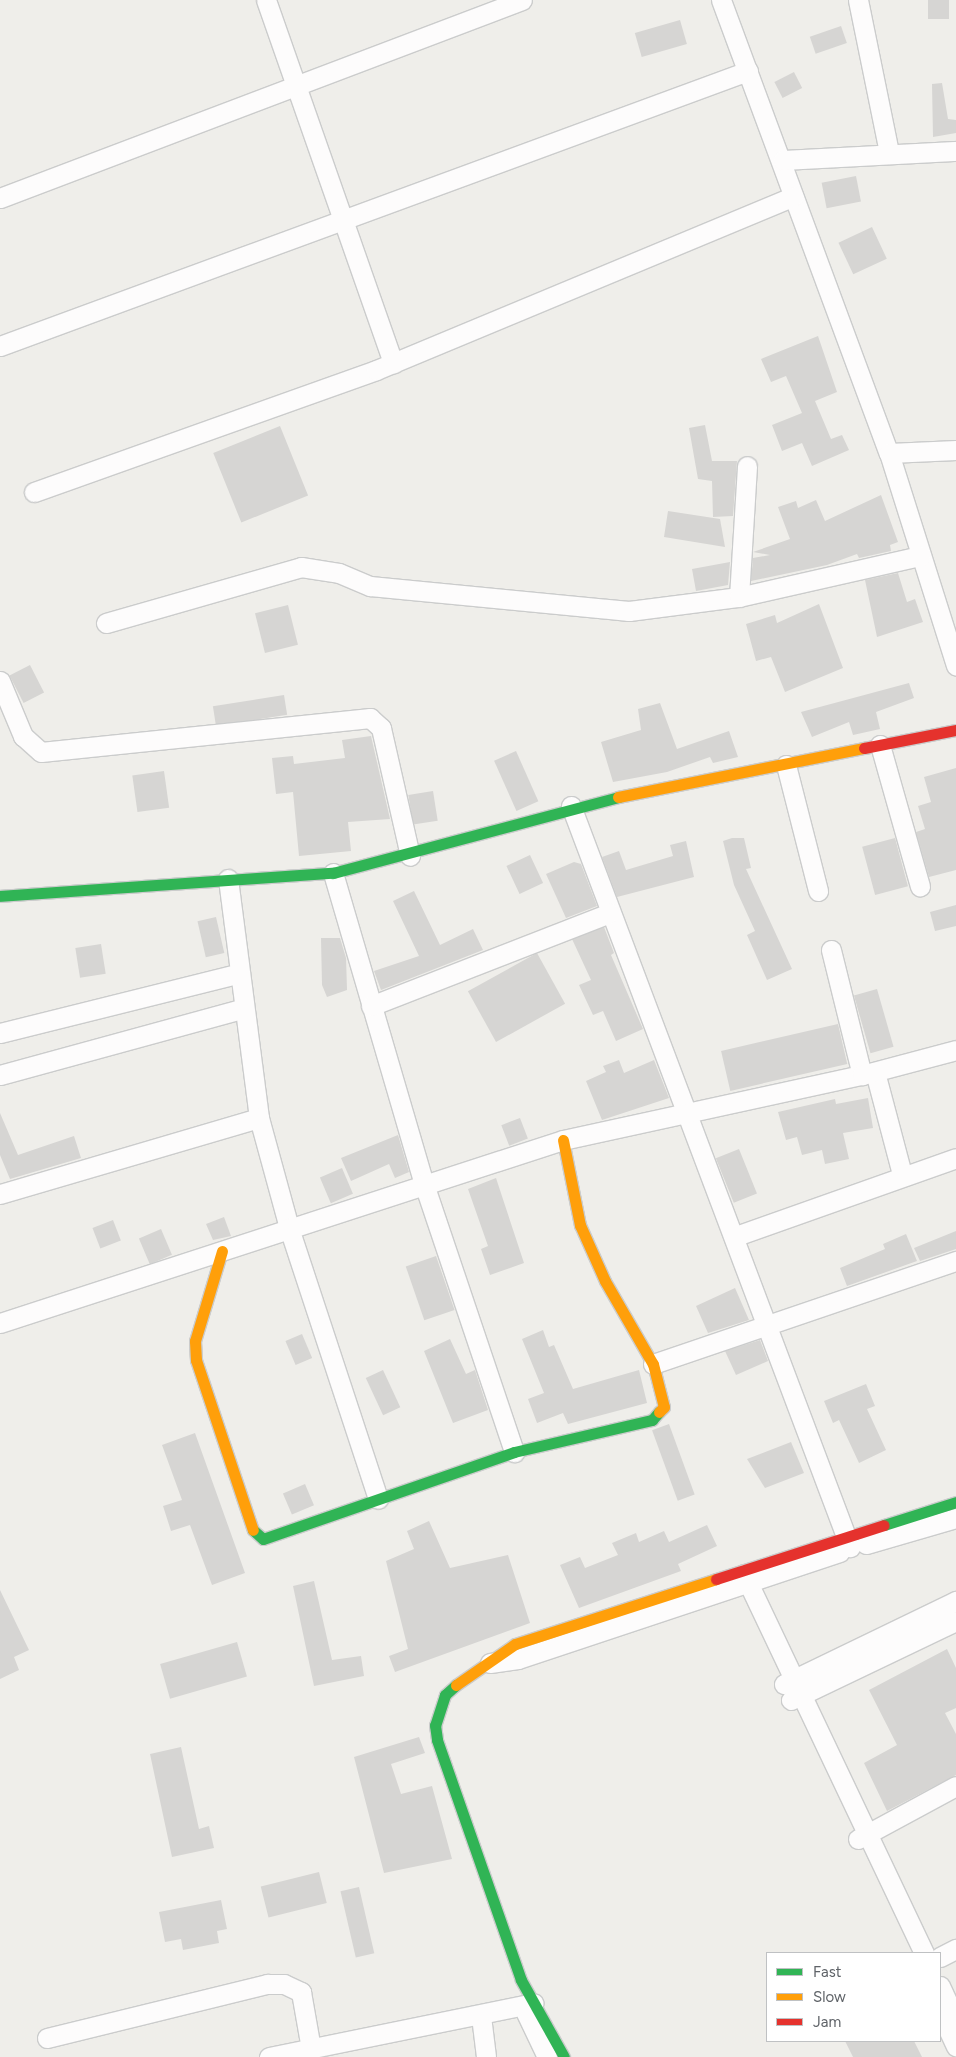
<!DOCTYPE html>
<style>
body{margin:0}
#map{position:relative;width:956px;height:2057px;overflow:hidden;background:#efeeea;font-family:Figtree,sans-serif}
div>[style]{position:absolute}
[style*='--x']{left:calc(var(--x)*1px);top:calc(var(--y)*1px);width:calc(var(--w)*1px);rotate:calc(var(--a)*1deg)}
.building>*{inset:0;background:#d6d5d3;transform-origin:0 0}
.roads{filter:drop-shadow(1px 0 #cbcccc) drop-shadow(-1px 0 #cbcccc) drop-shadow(0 1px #cbcccc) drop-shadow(0 -1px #cbcccc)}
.street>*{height:19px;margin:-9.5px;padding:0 9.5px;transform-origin:9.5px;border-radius:9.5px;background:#fdfcfc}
.fast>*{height:11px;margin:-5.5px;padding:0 5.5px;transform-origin:5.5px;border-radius:5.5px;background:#30b455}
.slow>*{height:11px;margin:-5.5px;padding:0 5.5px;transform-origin:5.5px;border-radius:5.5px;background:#ff9f0a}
.jam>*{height:11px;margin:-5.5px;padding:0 5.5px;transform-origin:5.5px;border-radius:5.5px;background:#e5322d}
span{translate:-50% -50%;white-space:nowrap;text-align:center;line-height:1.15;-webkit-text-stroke:4.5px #fff;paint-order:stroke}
.legend{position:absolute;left:766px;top:1952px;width:175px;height:90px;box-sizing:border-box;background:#fff;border:1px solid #bfc1c3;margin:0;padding:6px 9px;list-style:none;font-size:15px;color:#5f6368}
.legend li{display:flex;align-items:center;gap:10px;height:25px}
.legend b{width:25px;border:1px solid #bfc1c3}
</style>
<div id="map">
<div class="building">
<i style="left:928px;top:0;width:21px;height:19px"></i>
<i style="left:680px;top:20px;width:25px;height:47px;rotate:74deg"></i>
<i style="left:841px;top:26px;width:18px;height:33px;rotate:71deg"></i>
<i style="left:794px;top:72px;width:18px;height:22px;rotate:63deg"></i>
<i style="clip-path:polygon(942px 83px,948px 119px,956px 120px,956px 133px,933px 137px,932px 84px)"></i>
<i style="left:856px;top:176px;width:26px;height:35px;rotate:79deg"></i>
<i style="left:872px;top:227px;width:35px;height:37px;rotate:65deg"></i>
<i style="clip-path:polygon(818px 336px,837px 392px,815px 401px,831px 439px,842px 435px,849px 450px,812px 466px,802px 443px,782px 451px,772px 425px,802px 413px,786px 376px,771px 382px,761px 359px)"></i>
<i style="clip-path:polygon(705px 425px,712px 461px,737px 461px,733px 516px,713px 517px,712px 481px,698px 479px,689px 428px)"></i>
<i style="left:280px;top:426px;width:75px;height:72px;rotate:68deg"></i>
<i style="clip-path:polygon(881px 495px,898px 542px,890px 545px,891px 551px,859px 558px,857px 554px,827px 565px,751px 581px,753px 558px,770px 555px,753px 552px,790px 539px,778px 507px,796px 501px,798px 508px,816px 500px,825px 521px)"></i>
<i style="clip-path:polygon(668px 511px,720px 519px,725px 547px,664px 537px)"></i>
<i style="clip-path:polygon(730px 562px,728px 585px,696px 591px,692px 569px)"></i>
<i style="clip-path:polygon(898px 573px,907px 602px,915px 599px,923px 622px,877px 637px,865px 580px)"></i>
<i style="clip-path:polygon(819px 604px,843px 668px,785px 692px,771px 657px,756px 661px,746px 624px,775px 615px,777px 623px)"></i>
<i style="left:288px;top:605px;width:41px;height:34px;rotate:76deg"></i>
<i style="left:30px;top:665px;width:31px;height:23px;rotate:63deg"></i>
<i style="clip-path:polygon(909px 683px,914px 698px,876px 712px,880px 729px,853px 735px,849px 722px,812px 737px,801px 712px)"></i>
<i style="left:284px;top:695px;width:20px;height:72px;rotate:81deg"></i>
<i style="clip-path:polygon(660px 703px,677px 749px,729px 731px,738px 757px,713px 763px,710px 757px,667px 772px,613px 782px,601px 742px,641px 730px,638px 709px)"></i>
<i style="clip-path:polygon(371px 736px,390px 819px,348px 822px,351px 851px,299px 856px,293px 792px,276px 794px,272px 758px,293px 756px,294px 764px,345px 758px,342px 740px)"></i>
<i style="left:516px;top:751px;width:55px;height:24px;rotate:66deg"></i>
<i style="clip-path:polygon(956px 768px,956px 870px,929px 877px,916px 832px,925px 829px,918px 806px,931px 802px,924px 777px)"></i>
<i style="left:164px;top:771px;width:37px;height:32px;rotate:82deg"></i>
<i style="left:433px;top:791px;width:30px;height:25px;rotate:81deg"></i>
<i style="clip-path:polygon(732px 838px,744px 838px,751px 868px,746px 869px,792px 969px,767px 980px,747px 935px,755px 931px,734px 885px,723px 841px)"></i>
<i style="left:895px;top:838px;width:50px;height:34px;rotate:75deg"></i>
<i style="clip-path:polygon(686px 841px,694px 877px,617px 897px,602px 857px,619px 851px,626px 870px,673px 856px,670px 845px)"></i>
<i style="left:530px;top:855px;width:31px;height:26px;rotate:65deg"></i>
<i style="clip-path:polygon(574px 862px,581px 864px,597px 906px,566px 918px,546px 874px)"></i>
<i style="clip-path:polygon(414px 891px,440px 945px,473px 929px,483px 950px,381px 990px,374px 971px,419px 956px,393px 901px)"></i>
<i style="clip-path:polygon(956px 905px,956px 926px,935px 931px,930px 912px)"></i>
<i style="left:216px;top:917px;width:37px;height:19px;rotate:77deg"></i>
<i style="clip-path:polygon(604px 927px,614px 953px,611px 955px,643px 1029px,616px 1041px,603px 1011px,593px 1015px,579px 985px,591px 980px,572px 939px)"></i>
<i style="clip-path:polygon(321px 938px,340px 938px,346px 958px,347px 990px,327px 997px,322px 985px)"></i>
<i style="left:101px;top:944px;width:30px;height:26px;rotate:81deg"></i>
<i style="left:537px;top:953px;width:58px;height:79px;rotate:61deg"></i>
<i style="left:877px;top:989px;width:60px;height:24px;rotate:74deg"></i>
<i style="left:838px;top:1024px;width:41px;height:120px;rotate:77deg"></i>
<i style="clip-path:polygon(619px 1060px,624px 1073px,654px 1060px,669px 1098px,602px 1120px,586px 1081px,606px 1072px,603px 1066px)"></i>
<i style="clip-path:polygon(868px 1098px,873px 1128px,843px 1133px,849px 1159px,825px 1164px,822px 1150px,802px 1155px,797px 1137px,786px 1140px,778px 1112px,835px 1099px,836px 1104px)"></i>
<i style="clip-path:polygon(0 1113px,18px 1155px,74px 1136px,81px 1158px,10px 1179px,0 1155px)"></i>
<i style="left:520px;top:1118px;width:22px;height:20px;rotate:69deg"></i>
<i style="clip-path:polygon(398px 1135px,409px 1172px,395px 1178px,389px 1164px,351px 1181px,341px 1158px)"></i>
<i style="left:739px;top:1149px;width:48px;height:25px;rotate:68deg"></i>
<i style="left:342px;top:1168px;width:28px;height:24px;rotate:67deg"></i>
<i style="clip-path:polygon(496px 1178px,524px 1263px,490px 1275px,481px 1249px,488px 1246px,468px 1189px)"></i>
<i style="clip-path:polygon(224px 1217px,231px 1236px,213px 1240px,206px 1224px)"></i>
<i style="left:113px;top:1220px;width:22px;height:22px;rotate:69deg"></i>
<i style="left:161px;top:1229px;width:28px;height:24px;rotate:67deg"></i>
<i style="clip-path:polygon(956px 1231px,956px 1249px,920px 1261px,914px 1248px)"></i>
<i style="clip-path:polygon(906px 1234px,917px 1261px,847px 1286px,840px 1268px,885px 1249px,883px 1244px)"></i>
<i style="left:436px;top:1256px;width:57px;height:32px;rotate:71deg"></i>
<i style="clip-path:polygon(735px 1288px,749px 1320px,708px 1333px,696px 1306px)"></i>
<i style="clip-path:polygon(543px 1330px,549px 1347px,554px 1345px,573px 1389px,639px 1370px,647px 1403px,568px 1424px,563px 1413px,537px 1423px,528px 1399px,544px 1393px,522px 1339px)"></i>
<i style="left:302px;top:1334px;width:26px;height:18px;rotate:67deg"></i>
<i style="clip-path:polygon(450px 1339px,466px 1374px,475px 1370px,488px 1410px,453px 1423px,424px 1351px)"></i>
<i style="clip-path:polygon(760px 1340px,768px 1361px,736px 1375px,725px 1351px)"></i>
<i style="left:383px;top:1370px;width:41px;height:19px;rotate:65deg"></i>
<i style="clip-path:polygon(866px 1384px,875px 1406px,867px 1409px,886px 1450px,859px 1463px,839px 1420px,833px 1423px,824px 1401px)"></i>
<i style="left:669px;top:1424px;width:75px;height:18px;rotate:70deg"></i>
<i style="clip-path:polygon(195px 1433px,245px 1573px,212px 1585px,190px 1525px,171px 1531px,163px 1506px,182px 1500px,162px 1445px)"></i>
<i style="clip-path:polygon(791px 1442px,804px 1473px,765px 1488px,747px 1459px)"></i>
<i style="left:305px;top:1484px;width:23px;height:24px;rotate:67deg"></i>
<i style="clip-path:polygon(429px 1521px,450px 1568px,508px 1555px,530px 1623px,395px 1672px,389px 1656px,408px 1649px,386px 1561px,414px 1549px,407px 1531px)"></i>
<i style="clip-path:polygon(707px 1525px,717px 1546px,678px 1564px,681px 1571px,579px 1608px,560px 1565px,580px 1557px,585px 1568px,618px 1555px,612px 1543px,636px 1533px,639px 1542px,664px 1531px,669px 1542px)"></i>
<i style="clip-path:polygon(314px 1581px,332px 1660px,361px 1656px,364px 1676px,314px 1686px,293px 1586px)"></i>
<i style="clip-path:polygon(0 1590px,29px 1650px,14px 1657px,19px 1670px,0 1679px)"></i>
<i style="left:237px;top:1642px;width:36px;height:80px;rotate:74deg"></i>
<i style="clip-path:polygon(947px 1649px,956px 1668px,956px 1708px,945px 1713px,956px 1734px,956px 1775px,887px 1811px,864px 1763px,897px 1745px,869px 1690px)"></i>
<i style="clip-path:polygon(419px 1737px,425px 1753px,391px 1764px,401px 1794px,432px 1786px,452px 1859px,384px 1873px,354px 1757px)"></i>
<i style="clip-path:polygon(181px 1747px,199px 1829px,209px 1826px,214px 1848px,172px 1857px,150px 1754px)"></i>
<i style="left:319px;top:1872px;width:32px;height:60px;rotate:76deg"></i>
<i style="left:359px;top:1887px;width:68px;height:19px;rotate:77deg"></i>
<i style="clip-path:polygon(221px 1900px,227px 1929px,217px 1931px,219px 1943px,183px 1950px,181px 1939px,165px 1942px,159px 1912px)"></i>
<i style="clip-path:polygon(845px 2041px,914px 2041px,922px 2057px,853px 2057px)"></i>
</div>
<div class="roads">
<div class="street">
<i style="--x:266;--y:0;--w:385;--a:70.7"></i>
<i style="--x:721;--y:0;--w:483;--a:69.7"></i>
<i style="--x:889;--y:453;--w:67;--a:-2.6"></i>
<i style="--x:858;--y:0;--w:156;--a:78.5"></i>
<i style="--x:783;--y:160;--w:173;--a:-3"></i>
<i style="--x:0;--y:198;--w:558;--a:-20.77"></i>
<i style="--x:0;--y:346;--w:797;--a:-20.19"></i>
<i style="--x:889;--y:453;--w:223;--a:72.5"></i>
<i style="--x:34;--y:492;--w:363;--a:-19.6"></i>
<i style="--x:376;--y:370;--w:452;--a:-22.6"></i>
<i style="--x:739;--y:597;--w:131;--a:-86.5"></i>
<i style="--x:106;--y:623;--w:203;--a:-16"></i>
<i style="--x:301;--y:567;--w:38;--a:9"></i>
<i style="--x:339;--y:573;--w:34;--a:23"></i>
<i style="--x:370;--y:586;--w:260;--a:5.5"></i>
<i style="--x:629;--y:611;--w:111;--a:-7.3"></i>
<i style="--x:739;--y:597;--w:186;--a:-12.8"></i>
<i style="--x:0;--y:681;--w:60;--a:67.3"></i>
<i style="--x:23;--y:736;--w:24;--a:42"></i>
<i style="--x:41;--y:752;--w:331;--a:-5.9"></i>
<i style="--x:370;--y:718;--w:15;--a:42"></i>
<i style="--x:381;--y:728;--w:131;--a:77.2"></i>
<i style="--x:880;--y:745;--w:147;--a:74.2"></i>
<i style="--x:786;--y:765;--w:130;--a:75.7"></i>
<i style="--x:571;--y:806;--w:792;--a:69.37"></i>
<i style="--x:333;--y:873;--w:324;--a:73.7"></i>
<i style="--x:424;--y:1184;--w:283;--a:71.4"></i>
<i style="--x:228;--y:879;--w:241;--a:82.6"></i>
<i style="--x:259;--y:1118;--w:114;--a:74.7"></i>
<i style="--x:289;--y:1228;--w:285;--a:71.8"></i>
<i style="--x:831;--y:950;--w:129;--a:76.1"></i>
<i style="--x:371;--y:1006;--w:256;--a:-21.3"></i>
<i style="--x:0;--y:1033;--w:247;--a:-14"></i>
<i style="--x:875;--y:1072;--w:106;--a:75.2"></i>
<i style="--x:0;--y:1075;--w:251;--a:-15.3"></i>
<i style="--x:0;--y:1194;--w:270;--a:-16.4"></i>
<i style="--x:736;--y:1236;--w:233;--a:-19.5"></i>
<i style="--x:0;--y:1323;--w:592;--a:-18.01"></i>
<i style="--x:563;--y:1140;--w:306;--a:-12.3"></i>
<i style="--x:862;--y:1075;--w:97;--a:-14.9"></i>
<i style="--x:653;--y:1364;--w:320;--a:-18.8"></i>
<i style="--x:866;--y:1544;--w:94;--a:-16.1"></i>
<i style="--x:744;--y:1574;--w:420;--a:64.6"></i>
<i style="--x:490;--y:1663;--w:28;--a:-8"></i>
<i style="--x:518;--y:1659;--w:339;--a:-18.4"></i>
<i style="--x:784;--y:1684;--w:191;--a:-25.8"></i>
<i style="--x:791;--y:1700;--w:183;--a:-25.6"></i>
<i style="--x:858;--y:1839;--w:111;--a:-28.4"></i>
<i style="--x:940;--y:1957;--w:18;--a:-27"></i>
<i style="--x:940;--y:1986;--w:38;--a:65"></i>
<i style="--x:940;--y:2012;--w:38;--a:65"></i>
<i style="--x:526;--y:2013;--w:49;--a:64.5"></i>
<i style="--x:481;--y:2016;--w:41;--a:83"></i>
<i style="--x:47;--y:2038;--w:227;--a:-13.8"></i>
<i style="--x:267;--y:1984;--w:17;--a:0"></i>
<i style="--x:284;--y:1984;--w:19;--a:25"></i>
<i style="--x:301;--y:1992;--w:58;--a:80"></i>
<i style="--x:269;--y:2057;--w:270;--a:-11.5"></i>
</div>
<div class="fast">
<i style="--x:0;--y:896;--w:334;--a:-4"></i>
<i style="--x:333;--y:873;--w:295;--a:-14.9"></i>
<i style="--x:884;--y:1525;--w:76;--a:-17.7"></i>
<i style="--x:253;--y:1530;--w:13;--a:42"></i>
<i style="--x:263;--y:1539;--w:266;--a:-19.1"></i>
<i style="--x:514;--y:1452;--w:142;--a:-13.1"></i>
<i style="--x:652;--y:1420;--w:11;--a:-49"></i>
<i style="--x:456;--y:1685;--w:15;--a:138"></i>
<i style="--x:445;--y:1695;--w:32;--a:108"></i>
<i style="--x:435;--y:1725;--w:15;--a:82"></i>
<i style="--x:437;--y:1740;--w:254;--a:70.7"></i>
<i style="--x:521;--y:1980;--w:88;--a:60.8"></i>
</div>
<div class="slow">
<i style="--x:618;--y:797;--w:251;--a:-11.3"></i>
<i style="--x:563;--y:1140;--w:87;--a:78.7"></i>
<i style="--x:580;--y:1225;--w:61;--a:65.9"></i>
<i style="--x:605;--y:1281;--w:96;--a:60"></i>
<i style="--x:653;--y:1364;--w:44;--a:75.7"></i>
<i style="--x:664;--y:1407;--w:7;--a:135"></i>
<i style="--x:222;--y:1251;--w:94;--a:106.7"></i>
<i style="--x:195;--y:1341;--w:19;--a:87"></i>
<i style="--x:196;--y:1360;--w:179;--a:71.5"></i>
<i style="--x:456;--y:1685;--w:72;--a:-34.8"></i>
<i style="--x:515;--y:1644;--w:211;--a:-17.9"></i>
</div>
<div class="jam">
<i style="--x:864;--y:748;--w:94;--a:-11.1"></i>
<i style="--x:716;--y:1579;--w:176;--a:-17.8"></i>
</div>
</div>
<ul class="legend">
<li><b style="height:6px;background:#30b455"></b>Fast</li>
<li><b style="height:6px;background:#ff9f0a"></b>Slow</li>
<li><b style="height:6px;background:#e5322d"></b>Jam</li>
</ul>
</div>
